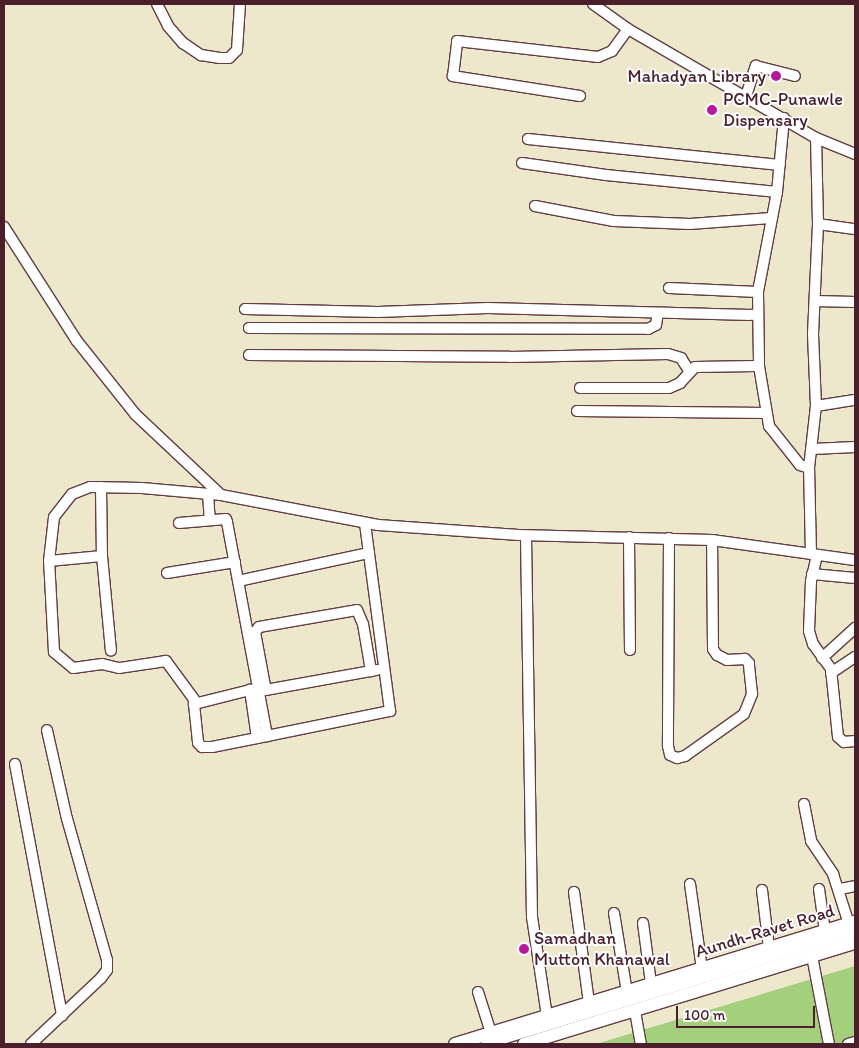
<!DOCTYPE html>
<style>
body{margin:0}
#map{position:relative;width:859px;height:1048px;overflow:hidden;background:#ede7cc;font-family:Itim,sans-serif}
div>[style]{position:absolute}
[style*='--x']{left:calc(var(--x)*1px);top:calc(var(--y)*1px);width:calc(var(--w)*1px);rotate:calc(var(--a)*1deg)}
.green>*{inset:0;background:#a4d07d}
.roads{filter:drop-shadow(1px 0 #623d43) drop-shadow(-1px 0 #623d43) drop-shadow(0 1px #623d43) drop-shadow(0 -1px #623d43)}
.minor>*{height:10px;margin:-5px;padding:0 5px;transform-origin:5px;border-radius:5px;background:#fff}
.major>*{height:12px;margin:-6px;padding:0 6px;transform-origin:6px;border-radius:6px;background:#fff}
.dots>*{width:14px;height:14px;translate:-50% -50%;box-sizing:border-box;border:2px solid #fff;border-radius:50%}
span{translate:-50% -50%;white-space:nowrap;text-align:center;line-height:1.15;-webkit-text-stroke:4px #fff;paint-order:stroke}
.poi-label{font-size:18px;color:#4a1f2b}
.right{translate:-100% -50%;text-align:right}
.left{translate:0 -50%;text-align:left}
.street-label{font-size:18px;color:#4a1f2b}
.frame{position:absolute;inset:0;border:5px solid #4a1f2b;pointer-events:none}
.scale{position:absolute;left:676px;top:1006px;width:139px;height:22px;box-sizing:border-box;border:2px solid #4a1f2b;border-top:0;padding-left:6px;font-size:15px;line-height:18px;white-space:nowrap;color:#4a1f2b;-webkit-text-stroke:4px #fff;paint-order:stroke}
</style>
<div id="map">
<div class="green">
<i style="clip-path:polygon(855px 966px,855px 1044px,596px 1044px)"></i>
</div>
<div class="roads">
<div class="minor">
<i style="--x:157;--y:4;--w:25;--a:63"></i>
<i style="--x:168;--y:26;--w:23;--a:49"></i>
<i style="--x:183;--y:43;--w:22;--a:34"></i>
<i style="--x:201;--y:55;--w:19;--a:9"></i>
<i style="--x:220;--y:58;--w:9;--a:0"></i>
<i style="--x:229;--y:58;--w:11;--a:-45"></i>
<i style="--x:237;--y:50;--w:46;--a:-86.3"></i>
<i style="--x:593;--y:4;--w:43;--a:35.5"></i>
<i style="--x:628;--y:29;--w:217;--a:30.1"></i>
<i style="--x:816;--y:138;--w:42;--a:22.3"></i>
<i style="--x:580;--y:96;--w:129;--a:-171.1"></i>
<i style="--x:453;--y:76;--w:35;--a:-83"></i>
<i style="--x:457;--y:41;--w:142;--a:6.5"></i>
<i style="--x:598;--y:57;--w:15;--a:-23"></i>
<i style="--x:612;--y:51;--w:27;--a:-54"></i>
<i style="--x:746;--y:96;--w:32;--a:-72"></i>
<i style="--x:756;--y:66;--w:40;--a:14.4"></i>
<i style="--x:784;--y:118;--w:74;--a:95.4"></i>
<i style="--x:777;--y:192;--w:102;--a:100.8"></i>
<i style="--x:758;--y:292;--w:74;--a:89.2"></i>
<i style="--x:759;--y:366;--w:61;--a:80.5"></i>
<i style="--x:769;--y:426;--w:50;--a:51.5"></i>
<i style="--x:800;--y:465;--w:9;--a:18"></i>
<i style="--x:528;--y:139;--w:253;--a:5.9"></i>
<i style="--x:522;--y:163;--w:85;--a:8.1"></i>
<i style="--x:606;--y:175;--w:172;--a:5.7"></i>
<i style="--x:535;--y:206;--w:80;--a:10.8"></i>
<i style="--x:614;--y:221;--w:76;--a:2.3"></i>
<i style="--x:690;--y:224;--w:81;--a:-4.2"></i>
<i style="--x:818;--y:224;--w:37;--a:8"></i>
<i style="--x:4;--y:227;--w:135;--a:57.4"></i>
<i style="--x:77;--y:341;--w:93;--a:51.5"></i>
<i style="--x:135;--y:414;--w:118;--a:43.3"></i>
<i style="--x:669;--y:288;--w:89;--a:2.6"></i>
<i style="--x:815;--y:301;--w:40;--a:1.4"></i>
<i style="--x:245;--y:309;--w:133;--a:1.3"></i>
<i style="--x:378;--y:312;--w:110;--a:-2.1"></i>
<i style="--x:488;--y:308;--w:270;--a:1.5"></i>
<i style="--x:249;--y:328;--w:399;--a:0.1"></i>
<i style="--x:648;--y:329;--w:9;--a:-27"></i>
<i style="--x:656;--y:325;--w:12;--a:-81"></i>
<i style="--x:249;--y:355;--w:261;--a:0.4"></i>
<i style="--x:510;--y:357;--w:158;--a:-1.1"></i>
<i style="--x:668;--y:354;--w:14;--a:17"></i>
<i style="--x:681;--y:358;--w:15;--a:58"></i>
<i style="--x:580;--y:388;--w:89;--a:0"></i>
<i style="--x:669;--y:388;--w:12;--a:-24"></i>
<i style="--x:680;--y:383;--w:22;--a:-47"></i>
<i style="--x:695;--y:367;--w:64;--a:-0.9"></i>
<i style="--x:816;--y:406;--w:39;--a:-9"></i>
<i style="--x:577;--y:411;--w:189;--a:0.6"></i>
<i style="--x:812;--y:449;--w:43;--a:-2.7"></i>
<i style="--x:101;--y:487;--w:69;--a:89.2"></i>
<i style="--x:102;--y:556;--w:95;--a:84.6"></i>
<i style="--x:208;--y:494;--w:26;--a:86"></i>
<i style="--x:179;--y:523;--w:47;--a:-4.9"></i>
<i style="--x:226;--y:519;--w:3;--a:72"></i>
<i style="--x:227;--y:522;--w:218;--a:79.4"></i>
<i style="--x:526;--y:536;--w:381;--a:89.1"></i>
<i style="--x:532;--y:917;--w:100;--a:81.4"></i>
<i style="--x:629;--y:537;--w:113;--a:89.5"></i>
<i style="--x:669;--y:538;--w:208;--a:90.3"></i>
<i style="--x:668;--y:746;--w:9;--a:77"></i>
<i style="--x:670;--y:755;--w:8;--a:23"></i>
<i style="--x:677;--y:758;--w:8;--a:-14"></i>
<i style="--x:685;--y:756;--w:72;--a:-35.4"></i>
<i style="--x:744;--y:714;--w:22;--a:-68"></i>
<i style="--x:752;--y:694;--w:31;--a:-96"></i>
<i style="--x:749;--y:663;--w:6;--a:-135"></i>
<i style="--x:745;--y:659;--w:18;--a:177"></i>
<i style="--x:727;--y:660;--w:11;--a:-153"></i>
<i style="--x:717;--y:655;--w:7;--a:-124"></i>
<i style="--x:713;--y:649;--w:109;--a:-90.5"></i>
<i style="--x:811;--y:554;--w:86;--a:-91.3"></i>
<i style="--x:809;--y:468;--w:62;--a:-83.6"></i>
<i style="--x:816;--y:406;--w:72;--a:-92.4"></i>
<i style="--x:813;--y:334;--w:110;--a:-87.4"></i>
<i style="--x:818;--y:224;--w:86;--a:-91.3"></i>
<i style="--x:817;--y:555;--w:27;--a:103"></i>
<i style="--x:811;--y:581;--w:50;--a:92.3"></i>
<i style="--x:809;--y:631;--w:14;--a:73"></i>
<i style="--x:813;--y:644;--w:31;--a:54"></i>
<i style="--x:831;--y:669;--w:68;--a:84.1"></i>
<i style="--x:838;--y:737;--w:8;--a:40"></i>
<i style="--x:844;--y:742;--w:11;--a:-5"></i>
<i style="--x:49;--y:561;--w:53;--a:-5.4"></i>
<i style="--x:167;--y:573;--w:69;--a:-9.2"></i>
<i style="--x:812;--y:574;--w:43;--a:5.3"></i>
<i style="--x:238;--y:581;--w:134;--a:-12.1"></i>
<i style="--x:822;--y:658;--w:45;--a:-42.3"></i>
<i style="--x:831;--y:673;--w:29;--a:-34"></i>
<i style="--x:265;--y:686;--w:55;--a:-100.5"></i>
<i style="--x:255;--y:632;--w:6;--a:-51"></i>
<i style="--x:259;--y:627;--w:99;--a:-9.8"></i>
<i style="--x:357;--y:610;--w:15;--a:67"></i>
<i style="--x:363;--y:624;--w:48;--a:80.3"></i>
<i style="--x:260;--y:691;--w:119;--a:-10.2"></i>
<i style="--x:196;--y:702;--w:51;--a:-126.2"></i>
<i style="--x:166;--y:661;--w:48;--a:171.5"></i>
<i style="--x:119;--y:668;--w:17;--a:-167"></i>
<i style="--x:102;--y:664;--w:29;--a:172"></i>
<i style="--x:73;--y:668;--w:25;--a:-140"></i>
<i style="--x:54;--y:652;--w:91;--a:-93.1"></i>
<i style="--x:49;--y:561;--w:44;--a:-83.5"></i>
<i style="--x:54;--y:517;--w:29;--a:-52"></i>
<i style="--x:72;--y:494;--w:19;--a:-21"></i>
<i style="--x:90;--y:487;--w:52;--a:1.1"></i>
<i style="--x:142;--y:488;--w:79;--a:5.1"></i>
<i style="--x:221;--y:495;--w:160;--a:10.8"></i>
<i style="--x:378;--y:525;--w:141;--a:4.1"></i>
<i style="--x:519;--y:535;--w:193;--a:1.5"></i>
<i style="--x:712;--y:540;--w:144;--a:8"></i>
<i style="--x:257;--y:738;--w:49;--a:-98.3"></i>
<i style="--x:250;--y:690;--w:58;--a:166"></i>
<i style="--x:194;--y:704;--w:39;--a:84"></i>
<i style="--x:198;--y:743;--w:6;--a:45"></i>
<i style="--x:202;--y:747;--w:10;--a:0"></i>
<i style="--x:212;--y:747;--w:46;--a:-11.3"></i>
<i style="--x:257;--y:738;--w:136;--a:-11.5"></i>
<i style="--x:390;--y:711;--w:189;--a:-97.6"></i>
<i style="--x:15;--y:764;--w:256;--a:79.4"></i>
<i style="--x:804;--y:804;--w:38;--a:79"></i>
<i style="--x:811;--y:841;--w:40;--a:56"></i>
<i style="--x:833;--y:874;--w:52;--a:72.3"></i>
<i style="--x:690;--y:884;--w:86;--a:82"></i>
<i style="--x:819;--y:889;--w:42;--a:81.9"></i>
<i style="--x:840;--y:889;--w:15;--a:-11"></i>
<i style="--x:762;--y:890;--w:58;--a:83.1"></i>
<i style="--x:574;--y:892;--w:112;--a:82.3"></i>
<i style="--x:614;--y:913;--w:80;--a:80.7"></i>
<i style="--x:643;--y:923;--w:62;--a:82.5"></i>
<i style="--x:812;--y:956;--w:90;--a:79.1"></i>
<i style="--x:478;--y:992;--w:43;--a:72.4"></i>
<i style="--x:635;--y:1011;--w:34;--a:80"></i>
<i style="--x:31;--y:1044;--w:96;--a:-43.3"></i>
<i style="--x:101;--y:978;--w:10;--a:-53"></i>
<i style="--x:107;--y:970;--w:10;--a:-90"></i>
<i style="--x:107;--y:960;--w:147;--a:-105.8"></i>
<i style="--x:67;--y:819;--w:91;--a:-102.7"></i>
<i style="--x:486;--y:1044;--w:386;--a:-16.9"></i>
<i style="--x:848;--y:1044;--w:7;--a:-16"></i>
</div>
<div class="major">
<i style="--x:455;--y:1044;--w:418;--a:-17"></i>
<i style="--x:524;--y:1044;--w:346;--a:-17"></i>
</div>
</div>
<div class="dots">
<i style="left:776px;top:76px;background:#b5179e"></i>
<i style="left:712px;top:110px;background:#b5179e"></i>
<i style="left:524px;top:949px;background:#b5179e"></i>
</div>
<div class="poi-label">
<span class="right" style="left:766px;top:76px">Mahadyan Library</span>
<span class="left" style="left:723px;top:110px">PCMC-Punawle<br>Dispensary</span>
<span class="left" style="left:534px;top:949px">Samadhan<br>Mutton Khanawal</span>
</div>
<div class="street-label">
<span style="left:765px;top:931px;rotate:-17deg">Aundh-Ravet Road</span>
</div>
<div class="frame"></div>
<div class="scale">100 m</div>
</div>
